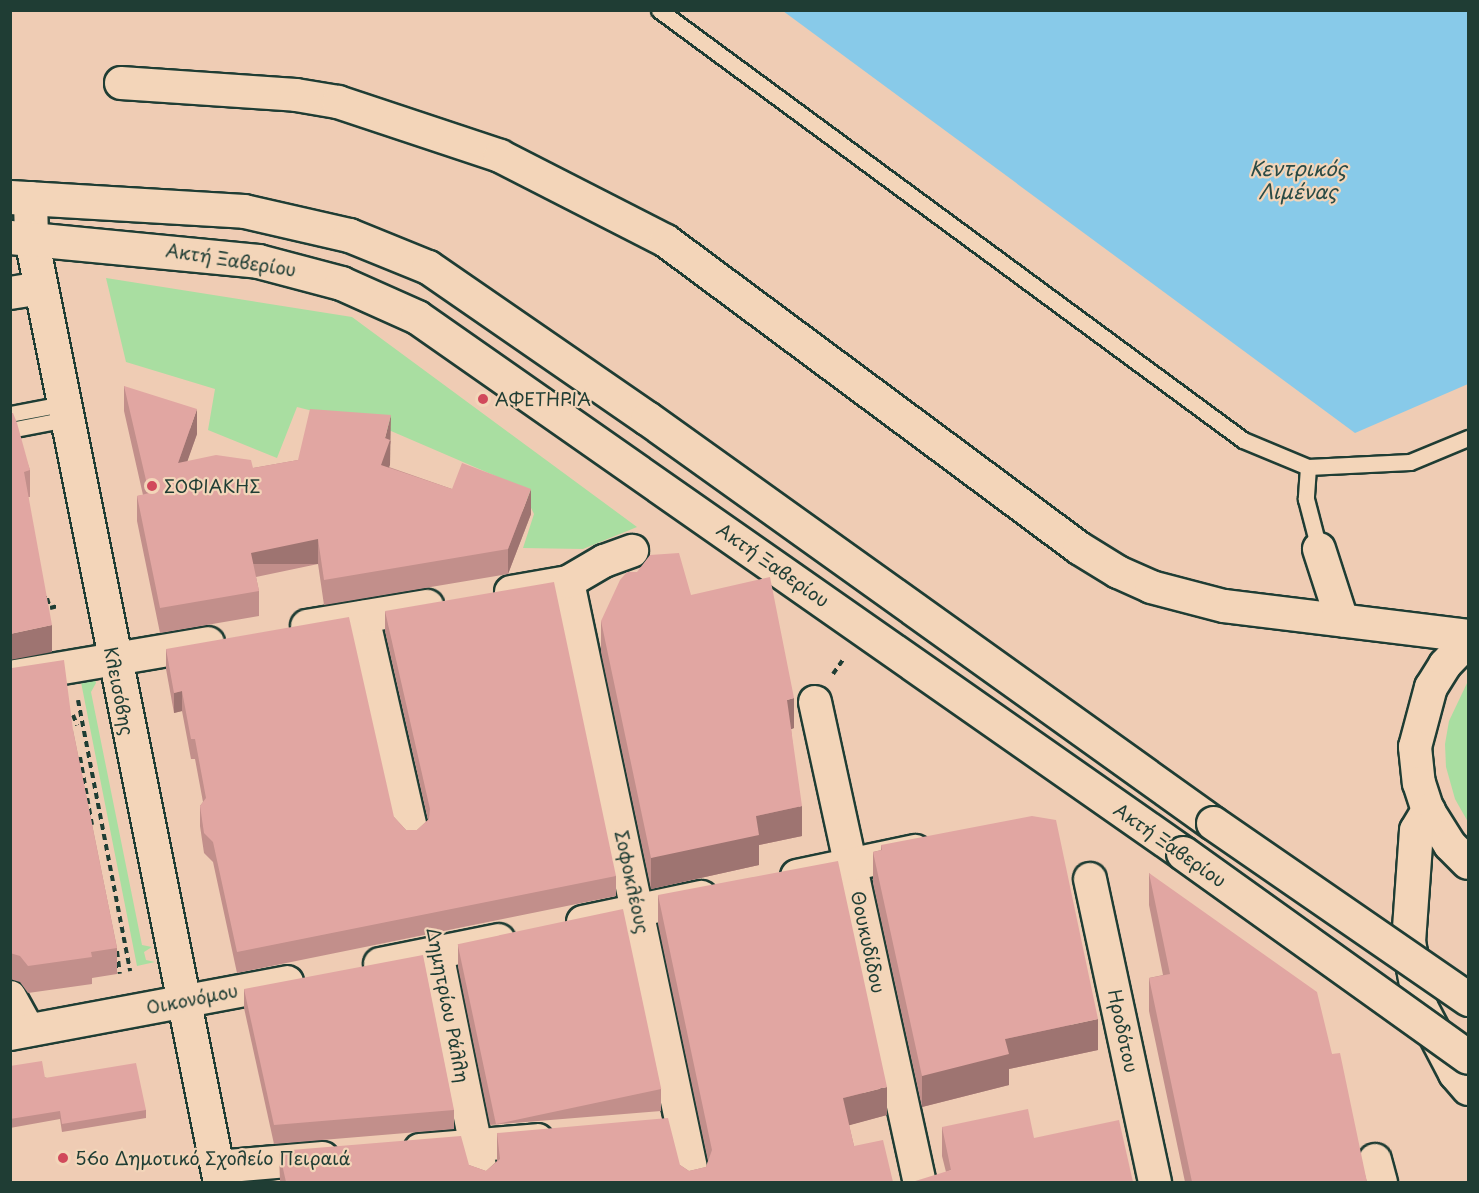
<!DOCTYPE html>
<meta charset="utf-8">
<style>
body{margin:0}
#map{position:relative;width:1479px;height:1193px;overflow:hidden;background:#efccb4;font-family:"Playpen Sans",sans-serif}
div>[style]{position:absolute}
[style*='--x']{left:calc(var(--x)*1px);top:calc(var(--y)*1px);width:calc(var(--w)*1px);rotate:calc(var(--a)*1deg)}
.green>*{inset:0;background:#a9dea1}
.water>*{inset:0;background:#88cae9}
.path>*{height:4px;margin-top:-2px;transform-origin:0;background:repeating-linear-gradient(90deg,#1f3d34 0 6px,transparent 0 10.5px)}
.roads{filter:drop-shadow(2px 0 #1f3d34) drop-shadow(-2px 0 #1f3d34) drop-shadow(0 2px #1f3d34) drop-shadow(0 -2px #1f3d34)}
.service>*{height:15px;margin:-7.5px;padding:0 7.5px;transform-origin:7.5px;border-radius:7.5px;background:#f3d5b9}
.minor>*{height:32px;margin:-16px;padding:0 16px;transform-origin:16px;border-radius:16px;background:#f3d5b9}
.tertiary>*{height:33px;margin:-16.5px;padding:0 16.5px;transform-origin:16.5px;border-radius:16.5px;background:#f3d5b9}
.secondary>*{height:33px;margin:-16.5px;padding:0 16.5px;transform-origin:16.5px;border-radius:16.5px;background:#f3d5b9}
.bridges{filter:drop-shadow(2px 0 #1f3d34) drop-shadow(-2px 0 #1f3d34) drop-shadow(0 2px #1f3d34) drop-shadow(0 -2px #1f3d34)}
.secondary-bridge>*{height:33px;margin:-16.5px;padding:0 16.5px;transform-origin:16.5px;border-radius:16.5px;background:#f3d5b9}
.wall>*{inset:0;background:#c28f8b}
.shaded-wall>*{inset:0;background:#9e7471;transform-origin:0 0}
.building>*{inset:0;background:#e1a6a2;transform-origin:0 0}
.dots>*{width:16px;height:16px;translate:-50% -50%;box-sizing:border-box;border:3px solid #f3d5b9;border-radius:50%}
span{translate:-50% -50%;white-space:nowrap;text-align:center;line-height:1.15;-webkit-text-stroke:4.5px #f3d5b9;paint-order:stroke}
.street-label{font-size:18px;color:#1f3d34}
.poi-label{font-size:18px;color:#1f3d34}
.left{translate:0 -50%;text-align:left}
.water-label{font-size:20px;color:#2a4b46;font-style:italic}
.frame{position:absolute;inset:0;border:12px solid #1f3d34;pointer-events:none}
</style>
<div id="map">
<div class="green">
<i style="clip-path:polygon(106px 278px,352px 317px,637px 527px,583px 549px,523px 548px,534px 514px,521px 487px,391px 431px,297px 407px,277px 458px,208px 430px,215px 389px,126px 362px)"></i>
<i style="clip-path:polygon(93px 670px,96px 683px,91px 692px,142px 945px,152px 947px,144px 952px,146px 960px,155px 962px,137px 966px,79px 672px)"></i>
<i style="clip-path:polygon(1468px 681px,1468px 822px,1455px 799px,1446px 767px,1445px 744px,1449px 721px)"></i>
</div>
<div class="water">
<i style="clip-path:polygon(783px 11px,1468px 11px,1468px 384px,1355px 433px)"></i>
</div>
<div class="path">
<i style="--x:44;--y:598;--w:3;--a:0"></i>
<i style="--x:47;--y:598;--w:10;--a:73"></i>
<i style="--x:50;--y:608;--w:8;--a:-14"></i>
<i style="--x:833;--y:674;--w:19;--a:-55"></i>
<i style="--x:78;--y:700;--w:276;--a:79.1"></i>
<i style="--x:73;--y:715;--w:11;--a:68"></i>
<i style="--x:80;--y:757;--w:69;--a:80"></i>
<i style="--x:117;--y:951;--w:23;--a:83"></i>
</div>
<div class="roads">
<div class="service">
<i style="--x:659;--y:10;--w:725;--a:36.36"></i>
<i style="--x:1243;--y:440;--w:70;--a:22.6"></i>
<i style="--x:1308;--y:467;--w:102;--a:-2.8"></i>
<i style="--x:1410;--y:462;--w:63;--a:-22.5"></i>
<i style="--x:10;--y:414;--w:54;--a:-10.7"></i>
<i style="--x:10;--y:430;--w:57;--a:-11.1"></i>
<i style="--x:1308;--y:467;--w:32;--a:94"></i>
<i style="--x:1306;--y:499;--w:52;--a:75.4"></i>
</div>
<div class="minor">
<i style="--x:121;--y:83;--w:175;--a:3.9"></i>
<i style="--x:296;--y:95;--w:43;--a:9.5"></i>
<i style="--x:338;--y:102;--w:171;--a:18.4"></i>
<i style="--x:500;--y:156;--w:186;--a:27.1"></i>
<i style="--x:666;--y:241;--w:515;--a:36.62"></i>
<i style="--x:1079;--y:548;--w:46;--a:31.6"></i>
<i style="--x:1118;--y:572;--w:36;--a:24"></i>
<i style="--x:1151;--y:587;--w:75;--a:14.6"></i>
<i style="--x:1224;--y:606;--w:246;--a:7"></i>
<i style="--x:10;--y:293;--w:31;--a:-9"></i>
<i style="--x:1319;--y:549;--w:75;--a:72.1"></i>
<i style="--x:568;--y:582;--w:613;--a:78.14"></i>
<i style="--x:511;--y:592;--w:58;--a:-10"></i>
<i style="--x:568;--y:582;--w:42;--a:-30.3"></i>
<i style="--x:604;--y:561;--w:30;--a:-20"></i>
<i style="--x:363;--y:617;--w:221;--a:77.2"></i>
<i style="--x:307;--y:626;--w:122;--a:-9.5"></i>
<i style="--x:1468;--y:641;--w:33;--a:134"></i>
<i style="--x:1445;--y:665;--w:26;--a:122"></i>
<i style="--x:1431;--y:687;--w:62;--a:104.9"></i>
<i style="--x:1415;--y:747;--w:36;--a:84"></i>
<i style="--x:1419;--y:783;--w:28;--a:72"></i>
<i style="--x:1428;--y:810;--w:41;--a:57.8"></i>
<i style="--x:1450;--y:845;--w:25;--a:45"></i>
<i style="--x:10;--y:677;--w:201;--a:-9.7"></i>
<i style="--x:815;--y:702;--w:491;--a:77.7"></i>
<i style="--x:797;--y:876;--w:121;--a:-12"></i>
<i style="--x:1090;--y:879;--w:310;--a:77.9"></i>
<i style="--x:583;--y:922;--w:121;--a:-12"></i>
<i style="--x:437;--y:953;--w:234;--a:78.6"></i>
<i style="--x:380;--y:964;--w:121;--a:-11.4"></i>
<i style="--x:10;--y:997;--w:38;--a:61"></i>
<i style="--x:10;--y:1034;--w:282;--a:-10.6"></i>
<i style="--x:420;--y:1150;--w:118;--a:-4.8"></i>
<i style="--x:1375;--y:1160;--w:23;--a:75"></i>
<i style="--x:217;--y:1167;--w:106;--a:-4.9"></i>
</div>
<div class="tertiary">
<i style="--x:30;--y:198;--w:40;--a:88.6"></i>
<i style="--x:31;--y:238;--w:963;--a:78.68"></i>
</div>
<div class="secondary">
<i style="--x:10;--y:197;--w:234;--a:3.4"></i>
<i style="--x:244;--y:211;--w:108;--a:12.9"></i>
<i style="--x:349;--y:235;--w:85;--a:22.1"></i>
<i style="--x:428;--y:267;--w:266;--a:34.6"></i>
<i style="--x:647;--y:418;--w:696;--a:35.59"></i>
<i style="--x:10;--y:237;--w:249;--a:5.5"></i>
<i style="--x:258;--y:261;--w:86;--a:14.8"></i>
<i style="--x:341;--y:283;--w:83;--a:24.1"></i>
<i style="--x:417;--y:317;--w:935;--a:34.98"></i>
<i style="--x:1428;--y:810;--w:23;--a:121"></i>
<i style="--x:1416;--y:830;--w:111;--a:94.1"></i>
<i style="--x:1408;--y:941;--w:66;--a:79.5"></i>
<i style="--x:1420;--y:1006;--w:76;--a:62.4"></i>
<i style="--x:1455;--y:1073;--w:20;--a:49"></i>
</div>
</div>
<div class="bridges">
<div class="secondary-bridge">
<i style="--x:1213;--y:823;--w:310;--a:34.6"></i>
<i style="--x:1183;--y:853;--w:350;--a:35.6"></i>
</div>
</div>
<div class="wall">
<i style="clip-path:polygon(124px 386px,197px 434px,187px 461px,253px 468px,298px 460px,391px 441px,390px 445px,389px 467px,452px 489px,531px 514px,508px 574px,324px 605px,318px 564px,256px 577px,259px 591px,259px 616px,160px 633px,137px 521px,137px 496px,143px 495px,124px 411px)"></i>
<i style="clip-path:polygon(10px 413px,30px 470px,30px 497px,28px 497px,52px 652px)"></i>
<i style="clip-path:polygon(385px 611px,616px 876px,616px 896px,237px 973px,213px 862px,204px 853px,200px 826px,200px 806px,203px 802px,195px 759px,191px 759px,182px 711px,174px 713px,166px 669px,166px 649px,394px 817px,406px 830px,417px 830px,428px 820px,385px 631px)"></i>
<i style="clip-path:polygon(601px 621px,794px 728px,791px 729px,802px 836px,759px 845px,759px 865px,651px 889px,601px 652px)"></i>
<i style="clip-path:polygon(10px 668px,73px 730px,117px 948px,117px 974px,92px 978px,92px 984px,28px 993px,20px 982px,10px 979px)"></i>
<i style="clip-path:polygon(881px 845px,1098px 1050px,1009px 1069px,1009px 1085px,922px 1107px,873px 883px,873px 852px,881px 850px)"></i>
<i style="clip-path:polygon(1149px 873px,1332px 1054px,1367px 1182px,1185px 1182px,1149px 1011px,1149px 978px,1163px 975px,1149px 905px)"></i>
<i style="clip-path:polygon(658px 895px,887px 1115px,849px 1125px,854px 1146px,893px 1182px,280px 1182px,279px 1151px,469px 1165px,486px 1171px,497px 1161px,497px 1133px,680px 1165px,689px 1171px,706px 1167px,708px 1161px,658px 924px)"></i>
<i style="clip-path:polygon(458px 945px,661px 1089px,661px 1111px,490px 1125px,458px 967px)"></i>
<i style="clip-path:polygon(244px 989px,454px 1110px,454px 1129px,274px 1144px,244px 1008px)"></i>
<i style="clip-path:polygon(10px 1066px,146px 1110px,146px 1118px,62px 1132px,60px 1119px,10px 1128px)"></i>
<i style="clip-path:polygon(942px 1127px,1034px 1138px,946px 1172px,942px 1156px)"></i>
</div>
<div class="shaded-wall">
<i style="clip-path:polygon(197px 409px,197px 434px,178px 488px,178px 463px)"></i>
<i style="clip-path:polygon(391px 415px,390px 465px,381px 490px,381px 465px,385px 438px)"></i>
<i style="clip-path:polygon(531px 489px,531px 514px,508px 574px,508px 549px)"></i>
<i style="left:318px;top:539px;width:25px;height:68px;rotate:90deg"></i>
<i style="clip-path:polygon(52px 625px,52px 652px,10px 660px,10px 634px)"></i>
<i style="clip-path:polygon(182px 691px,182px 711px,174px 713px,174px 693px)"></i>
<i style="clip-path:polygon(794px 698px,794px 728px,787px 731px,787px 700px)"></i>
<i style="clip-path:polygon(802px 806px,802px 836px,759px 845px,759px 865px,651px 889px,651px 858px,756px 816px)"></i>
<i style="clip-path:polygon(1098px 1019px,1098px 1050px,1009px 1069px,1009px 1085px,922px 1107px,922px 1076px,1005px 1039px)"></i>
<i style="clip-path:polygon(887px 1087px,887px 1115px,843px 1127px,843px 1098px)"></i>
</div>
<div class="building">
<i style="clip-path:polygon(124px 386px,197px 409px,178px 463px,216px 455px,251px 460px,253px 468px,298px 460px,310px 409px,391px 415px,385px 438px,390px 440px,381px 465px,452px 489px,462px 463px,531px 489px,508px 549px,324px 580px,318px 539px,251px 553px,259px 591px,160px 608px,137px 496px,149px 493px)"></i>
<i style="clip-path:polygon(10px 413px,13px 413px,17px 423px,30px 470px,24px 472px,52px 625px,10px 634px)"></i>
<i style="clip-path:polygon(679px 553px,691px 595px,770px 577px,794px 698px,787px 700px,802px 806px,756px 816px,759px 835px,651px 858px,601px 621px,620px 580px,627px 572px,637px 572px,650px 555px)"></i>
<i style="clip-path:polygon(554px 582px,616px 876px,237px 952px,213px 842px,204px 833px,200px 806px,206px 798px,195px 739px,191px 739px,182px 691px,174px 693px,166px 649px,349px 617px,394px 817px,406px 830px,417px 830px,429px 819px,430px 809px,385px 611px)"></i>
<i style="clip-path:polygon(64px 660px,73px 730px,117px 948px,91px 952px,92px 957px,28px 966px,20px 956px,10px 953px,10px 668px,12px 668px)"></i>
<i style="clip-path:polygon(1032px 816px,1056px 820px,1098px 1019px,1005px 1039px,1009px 1054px,922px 1076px,873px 852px,882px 850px,881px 845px)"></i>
<i style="clip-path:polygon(838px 861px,887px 1087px,843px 1098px,854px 1146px,883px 1140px,893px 1182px,286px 1182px,279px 1151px,461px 1136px,469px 1165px,486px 1171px,500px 1159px,497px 1133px,668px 1118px,680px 1165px,689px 1171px,706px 1167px,712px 1150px,658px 895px)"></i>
<i style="clip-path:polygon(1149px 873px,1317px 992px,1332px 1054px,1340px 1053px,1367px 1182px,1192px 1182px,1149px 978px,1170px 974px)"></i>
<i style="left:623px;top:909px;width:184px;height:169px;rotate:78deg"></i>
<i style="clip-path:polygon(423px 955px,454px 1110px,274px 1125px,244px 989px)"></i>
<i style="clip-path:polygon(42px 1061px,45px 1078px,136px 1063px,146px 1110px,62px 1124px,60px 1111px,10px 1119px,10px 1066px)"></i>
<i style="clip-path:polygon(1028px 1109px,1034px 1138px,1119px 1120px,1133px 1182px,912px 1182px,951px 1170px,942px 1127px)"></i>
</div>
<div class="dots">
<i style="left:483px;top:399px;background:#d1495b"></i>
<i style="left:152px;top:486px;background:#d1495b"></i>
<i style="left:63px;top:1158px;background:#d1495b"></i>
</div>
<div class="street-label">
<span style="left:231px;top:260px;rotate:9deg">Ακτή Ξαβερίου</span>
<span style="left:773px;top:565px;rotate:35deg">Ακτή Ξαβερίου</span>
<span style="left:119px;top:691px;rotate:79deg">Κλεισόβης</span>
<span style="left:1170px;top:845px;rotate:35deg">Ακτή Ξαβερίου</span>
<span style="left:632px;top:882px;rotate:78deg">Σοφοκλέους</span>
<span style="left:868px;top:942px;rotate:78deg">Θουκυδίδου</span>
<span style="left:192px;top:999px;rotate:-11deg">Οικονόμου</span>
<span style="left:448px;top:1005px;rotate:79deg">Δημητρίου Ράλλη</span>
<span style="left:1123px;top:1031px;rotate:78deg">Ηροδότου</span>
</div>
<div class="poi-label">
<span class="left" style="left:495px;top:399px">ΑΦΕΤΗΡΙΑ</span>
<span class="left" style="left:164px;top:486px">ΣΟΦΙΑΚΗΣ</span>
<span class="left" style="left:75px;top:1158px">56ο Δημοτικό Σχολείο Πειραιά</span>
</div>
<div class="water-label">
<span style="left:1298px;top:180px">Κεντρικός<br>Λιμένας</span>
</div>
<div class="frame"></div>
</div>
